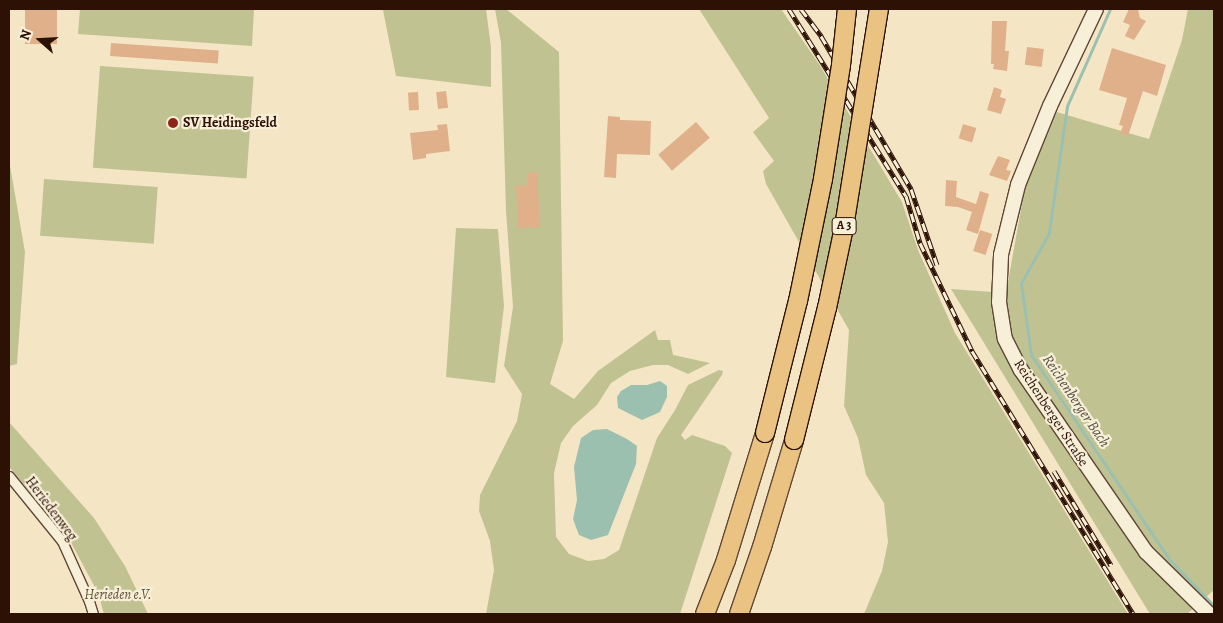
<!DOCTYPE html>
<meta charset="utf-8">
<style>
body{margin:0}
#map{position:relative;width:1223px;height:623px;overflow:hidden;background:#f4e6c4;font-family:Alegreya,serif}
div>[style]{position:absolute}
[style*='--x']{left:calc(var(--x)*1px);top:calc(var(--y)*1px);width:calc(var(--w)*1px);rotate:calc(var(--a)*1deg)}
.green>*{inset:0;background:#c0c391;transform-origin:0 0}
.water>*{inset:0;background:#9cc0b0}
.stream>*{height:3px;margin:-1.5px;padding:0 1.5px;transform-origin:1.5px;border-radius:1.5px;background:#9cc0b0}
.building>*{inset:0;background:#e0b08a;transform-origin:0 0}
.roads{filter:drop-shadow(1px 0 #5f4635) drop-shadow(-1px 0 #5f4635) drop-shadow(0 1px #5f4635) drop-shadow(0 -1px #5f4635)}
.street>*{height:9px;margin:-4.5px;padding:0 4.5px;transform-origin:4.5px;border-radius:4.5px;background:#f8efd9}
.secondary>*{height:14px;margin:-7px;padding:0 7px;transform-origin:7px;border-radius:7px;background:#f8efd9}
.highway>*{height:18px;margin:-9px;padding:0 9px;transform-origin:9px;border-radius:9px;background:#eac382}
.rail>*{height:5px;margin-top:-2.5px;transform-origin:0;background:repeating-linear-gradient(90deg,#f8efd9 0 9px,#2d1105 0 18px);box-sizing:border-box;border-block:1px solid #2d1105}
.bridges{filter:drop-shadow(1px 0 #2d1105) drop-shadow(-1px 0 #2d1105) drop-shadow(0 1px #2d1105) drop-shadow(0 -1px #2d1105)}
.highway-bridge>*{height:18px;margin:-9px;padding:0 9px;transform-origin:9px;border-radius:9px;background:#eac382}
.dots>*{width:14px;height:14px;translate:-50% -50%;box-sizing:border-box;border:2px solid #f8efd9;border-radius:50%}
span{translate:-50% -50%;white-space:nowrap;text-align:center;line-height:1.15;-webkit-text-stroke:4.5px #f8efd9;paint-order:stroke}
.shield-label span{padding:1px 4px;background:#f8efd9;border:1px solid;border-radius:4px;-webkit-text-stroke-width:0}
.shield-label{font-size:12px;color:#2d1105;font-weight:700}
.poi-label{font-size:14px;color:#2d1105;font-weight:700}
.left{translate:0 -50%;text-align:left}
.street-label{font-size:14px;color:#2d1105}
.park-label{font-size:14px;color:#604f36;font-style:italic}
.water-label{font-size:15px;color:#544e41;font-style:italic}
.frame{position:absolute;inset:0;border:10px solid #2d1105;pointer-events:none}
.north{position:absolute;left:15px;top:15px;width:50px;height:50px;-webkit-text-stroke:4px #f8efd9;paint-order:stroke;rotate:289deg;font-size:14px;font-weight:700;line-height:20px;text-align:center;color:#2d1105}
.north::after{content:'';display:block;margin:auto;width:18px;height:22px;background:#2d1105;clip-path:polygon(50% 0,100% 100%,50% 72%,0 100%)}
</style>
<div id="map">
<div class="green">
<i style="clip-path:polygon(80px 9px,254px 9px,252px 46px,78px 34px)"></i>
<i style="clip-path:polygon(375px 9px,486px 9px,491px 47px,491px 87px,396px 76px,383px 10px)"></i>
<i style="clip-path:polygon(495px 9px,506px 9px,559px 52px,563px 341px,550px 384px,574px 399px,598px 371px,655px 330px,658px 340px,670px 340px,673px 355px,710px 363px,688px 374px,668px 365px,653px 365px,630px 371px,611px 383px,597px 405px,573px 426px,561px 443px,554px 473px,556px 537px,569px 554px,588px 561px,604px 559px,619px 550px,657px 438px,675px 410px,688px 385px,719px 370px,723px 371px,722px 375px,681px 435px,685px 440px,692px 435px,725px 446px,732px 453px,680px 614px,486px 614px,494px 570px,490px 541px,479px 511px,480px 495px,517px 421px,522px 394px,504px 366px,513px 307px,506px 211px,501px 43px)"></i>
<i style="clip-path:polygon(699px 9px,781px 9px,819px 64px,902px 202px,918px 250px,955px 333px,1128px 614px,864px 614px,882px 571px,888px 542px,884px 503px,866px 475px,858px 438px,844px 406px,849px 330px,766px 184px,763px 171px,774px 161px,753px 132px,769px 118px)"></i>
<i style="clip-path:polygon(1188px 9px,1214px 9px,1214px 590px,1187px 614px,1150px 614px,951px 289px,1006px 293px,1025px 187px,1053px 111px,1149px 139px,1182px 40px)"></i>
<i style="left:100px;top:66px;width:154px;height:102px;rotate:4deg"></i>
<i style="clip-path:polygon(9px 160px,25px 252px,17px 364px,9px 366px)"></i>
<i style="left:44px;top:179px;width:114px;height:57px;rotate:4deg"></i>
<i style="clip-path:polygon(456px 228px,498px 229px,504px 306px,495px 383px,446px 377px)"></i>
<i style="clip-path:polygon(9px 422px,94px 518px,125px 566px,148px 614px,104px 614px,98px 593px,68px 537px,9px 467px)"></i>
</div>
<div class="water">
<i style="clip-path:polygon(660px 381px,667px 386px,667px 397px,660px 412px,642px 420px,618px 408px,617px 397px,621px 391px,631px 385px,647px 385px)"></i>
<i style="clip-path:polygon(607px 429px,627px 439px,637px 446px,636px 464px,608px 535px,591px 540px,579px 535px,573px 519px,577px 500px,574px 467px,581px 438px,593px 430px)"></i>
</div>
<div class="stream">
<i style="--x:1110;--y:9;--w:106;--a:113.9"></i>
<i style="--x:1067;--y:106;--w:128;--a:98.1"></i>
<i style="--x:1049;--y:233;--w:57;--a:119.2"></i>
<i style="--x:1021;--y:283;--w:73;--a:82.1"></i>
<i style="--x:1031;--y:355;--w:246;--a:55.9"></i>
<i style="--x:1169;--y:559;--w:65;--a:46.2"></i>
</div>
<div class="building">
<i style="left:25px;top:9px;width:32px;height:35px"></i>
<i style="clip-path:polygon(1129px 9px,1138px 9px,1140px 18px,1146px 21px,1134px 40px,1125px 36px,1130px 25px,1123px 22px)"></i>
<i style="clip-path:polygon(992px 21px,1007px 21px,1005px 51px,1009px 51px,1007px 71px,993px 69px,994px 64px,991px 64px)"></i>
<i style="left:111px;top:43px;width:108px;height:13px;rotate:4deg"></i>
<i style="left:1027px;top:47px;width:17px;height:18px;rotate:7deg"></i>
<i style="clip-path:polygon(1112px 48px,1166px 65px,1157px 96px,1143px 91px,1128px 136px,1120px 133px,1123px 126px,1119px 125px,1127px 98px,1099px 90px)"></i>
<i style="clip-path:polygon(994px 87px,1002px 90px,1000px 97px,1006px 99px,1001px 114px,987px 110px)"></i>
<i style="left:446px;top:91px;width:17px;height:10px;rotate:83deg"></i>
<i style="left:418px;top:92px;width:18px;height:10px;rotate:87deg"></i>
<i style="clip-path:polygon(608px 116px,620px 117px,620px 120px,651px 121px,650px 155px,617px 154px,616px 178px,604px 177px)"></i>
<i style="left:696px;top:122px;width:21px;height:50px;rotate:49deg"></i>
<i style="clip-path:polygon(447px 124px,450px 151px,426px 154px,426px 158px,413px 160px,410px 133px,438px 130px,437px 125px)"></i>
<i style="left:963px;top:124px;width:14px;height:15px;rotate:17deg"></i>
<i style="clip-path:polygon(998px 156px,1010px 160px,1006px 170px,1011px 171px,1007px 181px,989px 175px)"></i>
<i style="clip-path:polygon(537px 172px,540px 227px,518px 228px,516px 186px,528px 185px,528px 173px)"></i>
<i style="clip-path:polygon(946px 180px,957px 181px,956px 197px,976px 204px,980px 191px,989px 194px,978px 234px,966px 230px,972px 212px,958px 207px,945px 206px)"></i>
<i style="left:980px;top:230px;width:13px;height:22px;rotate:18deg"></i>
</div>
<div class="roads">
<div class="street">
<i style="--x:9;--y:476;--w:84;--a:50.8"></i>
<i style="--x:62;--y:541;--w:66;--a:65.8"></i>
<i style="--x:89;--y:601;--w:14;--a:73"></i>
</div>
<div class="secondary">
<i style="--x:1096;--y:9;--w:107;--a:115.4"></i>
<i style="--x:1050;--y:106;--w:85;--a:112.1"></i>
<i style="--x:1018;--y:185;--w:72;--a:103.7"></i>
<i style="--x:1001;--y:255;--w:47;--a:92.4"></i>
<i style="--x:999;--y:302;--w:37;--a:81"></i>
<i style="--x:1005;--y:339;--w:35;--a:63"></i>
<i style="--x:1021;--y:370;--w:221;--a:55.5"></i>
<i style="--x:1146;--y:552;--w:88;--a:44.5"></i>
</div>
<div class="highway">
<i style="--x:705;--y:614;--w:58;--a:-68.7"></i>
<i style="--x:726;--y:560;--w:133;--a:-72.9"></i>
<i style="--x:739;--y:614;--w:71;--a:-71.1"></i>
<i style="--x:762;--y:547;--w:112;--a:-73.3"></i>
</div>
</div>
<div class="rail">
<i style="--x:789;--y:9;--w:221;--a:58"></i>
<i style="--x:906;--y:196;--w:49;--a:73.4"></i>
<i style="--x:920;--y:243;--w:120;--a:64.3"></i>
<i style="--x:972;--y:351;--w:308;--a:58.5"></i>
<i style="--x:801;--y:9;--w:34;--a:53"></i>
<i style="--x:821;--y:36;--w:178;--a:59.5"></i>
<i style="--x:911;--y:189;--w:80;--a:71.1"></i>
<i style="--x:1054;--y:471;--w:110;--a:58.8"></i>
</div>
<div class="bridges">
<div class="highway-bridge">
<i style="--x:765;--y:433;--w:136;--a:-76"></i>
<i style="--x:798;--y:301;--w:125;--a:-78.4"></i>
<i style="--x:823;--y:179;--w:115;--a:-81"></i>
<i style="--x:841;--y:65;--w:56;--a:-83.9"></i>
<i style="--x:794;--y:440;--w:136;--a:-76"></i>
<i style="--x:827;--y:308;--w:83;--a:-78.1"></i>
<i style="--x:844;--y:227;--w:221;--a:-80.9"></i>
</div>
</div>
<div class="dots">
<i style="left:173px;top:123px;background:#8f2418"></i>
</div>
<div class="shield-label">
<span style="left:844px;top:226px">A 3</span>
</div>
<div class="poi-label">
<span class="left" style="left:183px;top:123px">SV Heidingsfeld</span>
</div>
<div class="street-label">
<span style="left:1051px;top:413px;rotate:57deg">Reichenberger Straße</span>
<span style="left:51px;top:509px;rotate:53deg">Heriedenweg</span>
</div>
<div class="park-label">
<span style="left:118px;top:595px">Herieden e.V.</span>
</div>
<div class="water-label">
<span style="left:1076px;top:401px;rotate:56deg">Reichenberger Bach</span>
</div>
<div class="frame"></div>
<div class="north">N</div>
</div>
